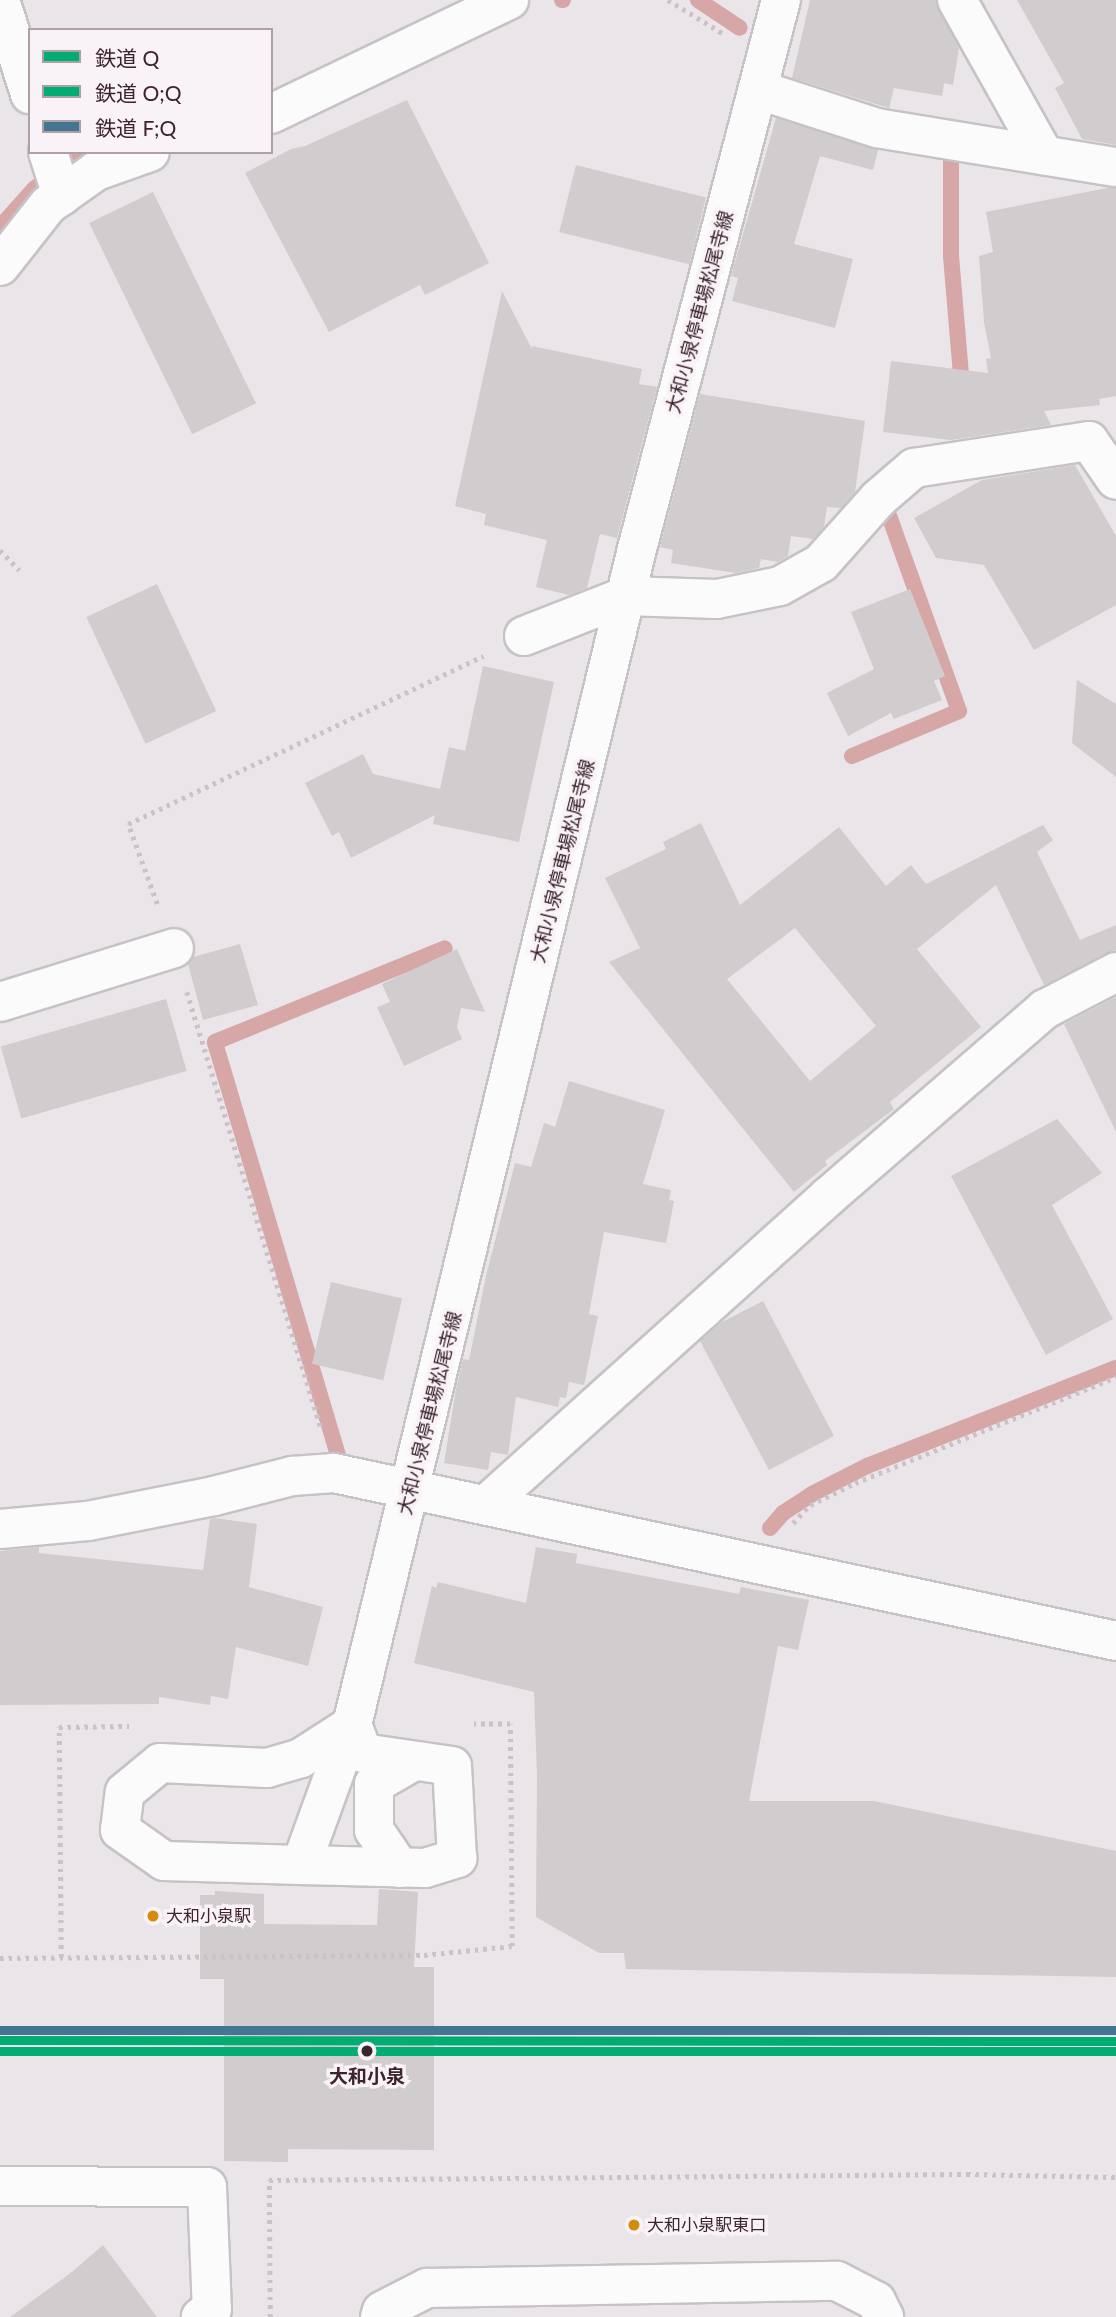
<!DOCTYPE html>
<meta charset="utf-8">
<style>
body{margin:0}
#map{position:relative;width:1116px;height:2317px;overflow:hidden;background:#eae5e8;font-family:Lato,"Noto Sans JP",sans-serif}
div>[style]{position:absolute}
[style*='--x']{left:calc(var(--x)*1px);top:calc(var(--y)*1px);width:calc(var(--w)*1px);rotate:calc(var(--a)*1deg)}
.stream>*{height:16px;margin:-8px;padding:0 8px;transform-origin:8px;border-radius:8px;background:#d7a7a8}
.building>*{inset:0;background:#d1ccce;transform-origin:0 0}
.path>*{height:4.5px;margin-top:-2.25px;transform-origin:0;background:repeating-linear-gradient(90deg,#cac2c5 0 3.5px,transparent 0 8.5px)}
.roads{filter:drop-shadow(2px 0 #c7c2c5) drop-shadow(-2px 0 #c7c2c5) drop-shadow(0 2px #c7c2c5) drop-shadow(0 -2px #c7c2c5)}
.minor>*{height:38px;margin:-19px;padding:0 19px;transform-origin:19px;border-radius:19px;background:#fcfbfc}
.secondary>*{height:38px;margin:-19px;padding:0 19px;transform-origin:19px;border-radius:19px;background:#fcfbfc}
.rail-1>*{height:9px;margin:-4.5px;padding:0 4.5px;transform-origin:4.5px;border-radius:4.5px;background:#02ad73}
.rail-2>*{height:9px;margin:-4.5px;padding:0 4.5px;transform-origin:4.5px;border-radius:4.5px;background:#02ad73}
.rail-3>*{height:9px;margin:-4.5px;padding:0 4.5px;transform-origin:4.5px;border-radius:4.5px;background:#447694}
.dots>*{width:19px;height:19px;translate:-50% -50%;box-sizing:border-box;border:4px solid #f9f3f7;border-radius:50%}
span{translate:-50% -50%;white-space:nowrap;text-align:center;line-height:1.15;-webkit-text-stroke:7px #f9f3f7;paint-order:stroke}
.bus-label{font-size:17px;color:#3d232e}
.left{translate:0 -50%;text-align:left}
.street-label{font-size:19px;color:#3d232e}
.stop-label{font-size:19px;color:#3d232e;font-weight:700}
.legend{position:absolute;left:28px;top:28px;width:245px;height:126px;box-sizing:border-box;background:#f9f3f7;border:2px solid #aea0a7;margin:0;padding:9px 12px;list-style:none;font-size:21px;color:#3d232e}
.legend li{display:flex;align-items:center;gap:14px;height:35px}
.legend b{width:35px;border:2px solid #aea0a7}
</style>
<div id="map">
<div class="stream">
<i style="--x:562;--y:0;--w:1;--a:0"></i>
<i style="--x:698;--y:0;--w:50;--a:33.7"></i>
<i style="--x:951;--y:138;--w:118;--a:90"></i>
<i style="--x:951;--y:256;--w:132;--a:85.2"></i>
<i style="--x:0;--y:227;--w:51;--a:-48.2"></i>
<i style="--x:34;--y:189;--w:35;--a:-39"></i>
<i style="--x:61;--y:167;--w:35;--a:-25"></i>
<i style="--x:852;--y:756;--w:116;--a:-22.8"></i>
<i style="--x:959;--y:711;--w:217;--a:-109.7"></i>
<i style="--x:886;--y:507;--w:10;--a:-61"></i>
<i style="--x:340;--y:1462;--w:438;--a:-106.6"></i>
<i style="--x:215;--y:1042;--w:248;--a:-22.2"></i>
<i style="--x:770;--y:1528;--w:20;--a:-49"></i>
<i style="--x:783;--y:1513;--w:35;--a:-33"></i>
<i style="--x:812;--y:1494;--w:62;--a:-27"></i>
<i style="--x:867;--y:1466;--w:268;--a:-21.5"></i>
</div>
<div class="building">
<i style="clip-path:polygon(810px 0,935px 0,959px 48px,953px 85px,944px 83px,942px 96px,894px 88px,889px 108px,792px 78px)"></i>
<i style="clip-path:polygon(1017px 0,1116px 0,1116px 145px,1082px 139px,1055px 88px,1064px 83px)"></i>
<i style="clip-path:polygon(407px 100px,489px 263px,425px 295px,420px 285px,329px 332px,245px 173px,291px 149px,305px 146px)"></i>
<i style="clip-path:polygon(776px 118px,878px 150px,873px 170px,820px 156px,794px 244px,853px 259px,835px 328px,732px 301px,738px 278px,731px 276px)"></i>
<i style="left:576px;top:165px;width:134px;height:69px;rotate:14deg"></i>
<i style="clip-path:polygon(1107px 188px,1116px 188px,1116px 396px,1099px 399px,1100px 405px,1044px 411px,1051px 425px,951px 440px,883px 432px,891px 361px,988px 373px,986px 359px,991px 358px,984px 322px,979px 256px,993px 252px,986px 212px)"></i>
<i style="left:153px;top:192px;width:235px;height:71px;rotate:64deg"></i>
<i style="clip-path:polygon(502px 291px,532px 349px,532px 346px,642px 369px,639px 384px,657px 387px,617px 538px,600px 534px,587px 588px,569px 595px,536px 587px,547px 540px,484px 525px,486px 514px,455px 506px)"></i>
<i style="clip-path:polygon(700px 394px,865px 421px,855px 492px,841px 508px,827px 507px,824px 527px,813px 539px,791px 536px,788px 556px,778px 562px,761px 559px,759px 568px,736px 573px,671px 563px,673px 550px,660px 547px)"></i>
<i style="clip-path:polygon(1075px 465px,1116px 536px,1116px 605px,1034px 650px,984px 565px,936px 558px,914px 518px,982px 480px)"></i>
<i style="left:157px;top:584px;width:140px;height:78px;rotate:65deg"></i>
<i style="clip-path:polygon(910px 589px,945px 676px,934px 681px,942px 700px,894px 719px,891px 713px,848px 736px,827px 693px,874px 669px,851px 612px)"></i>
<i style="clip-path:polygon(483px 666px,554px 682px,519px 842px,433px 824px,435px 815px,351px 858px,339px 832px,332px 836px,305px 783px,363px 754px,373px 774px,440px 789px,449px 747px,465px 751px)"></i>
<i style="clip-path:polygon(1077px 680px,1116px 704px,1116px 777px,1072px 743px)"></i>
<i style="clip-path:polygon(evenodd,701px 823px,740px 905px,839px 827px,886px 886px,911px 865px,926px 884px,1043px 825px,1053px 840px,1037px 852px,1080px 940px,1116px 925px,1116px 950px,1044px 985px,996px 885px,917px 949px,981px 1027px,890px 1102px,894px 1109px,825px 1161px,827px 1165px,794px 1192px,609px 962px,640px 948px,605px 878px,666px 849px,663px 842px,701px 823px,795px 928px,876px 1026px,810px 1081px,727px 979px,795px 928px)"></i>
<i style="clip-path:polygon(240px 944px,258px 1005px,203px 1020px,188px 964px,193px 957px)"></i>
<i style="clip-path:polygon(457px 949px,485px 1012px,461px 1008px,457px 1027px,462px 1039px,404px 1066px,377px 1007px,390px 1002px,382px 984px)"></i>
<i style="clip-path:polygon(1116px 997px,1116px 1132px,1064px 1024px)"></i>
<i style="left:166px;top:999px;width:75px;height:172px;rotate:74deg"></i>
<i style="clip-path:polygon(569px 1081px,665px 1110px,643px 1184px,671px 1190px,669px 1200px,674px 1201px,666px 1243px,604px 1232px,589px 1314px,598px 1316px,584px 1385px,569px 1382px,566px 1398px,560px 1397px,558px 1407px,516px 1397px,508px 1455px,491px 1452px,488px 1470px,444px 1463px,456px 1389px,463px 1359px,469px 1360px,486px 1276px,515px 1163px,531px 1167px,544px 1123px,555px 1127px)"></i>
<i style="clip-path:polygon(1057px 1119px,1102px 1173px,1052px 1205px,1113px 1319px,1046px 1355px,951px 1176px)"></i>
<i style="left:331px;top:1282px;width:73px;height:84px;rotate:13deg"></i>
<i style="clip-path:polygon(763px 1301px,834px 1436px,769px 1470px,700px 1341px,722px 1322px)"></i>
<i style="clip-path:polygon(215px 1518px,257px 1524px,249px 1587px,323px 1607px,308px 1666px,236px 1647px,228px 1699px,211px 1696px,210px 1705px,159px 1697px,159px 1704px,0 1705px,0 1551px,39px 1547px,39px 1553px,203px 1570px,210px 1519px)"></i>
<i style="clip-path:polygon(536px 1547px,577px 1554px,576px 1563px,739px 1594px,741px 1587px,809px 1600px,798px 1650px,778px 1646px,749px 1801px,874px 1801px,1116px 1851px,1116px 1977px,626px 1969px,624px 1953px,599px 1953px,536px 1917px,537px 1775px,534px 1692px,414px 1663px,432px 1586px,436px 1588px,438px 1582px,526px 1603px)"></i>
<i style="clip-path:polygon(379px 1889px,418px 1892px,414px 1967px,434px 1967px,434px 2150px,288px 2149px,288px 2162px,224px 2161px,224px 1979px,200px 1979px,200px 1895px,215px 1895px,215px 1891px,264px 1894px,264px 1924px,377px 1925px)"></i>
<i style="clip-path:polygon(103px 2245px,157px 2317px,10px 2317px,72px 2272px)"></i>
</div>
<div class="path">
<i style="--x:668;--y:0;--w:66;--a:31.3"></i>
<i style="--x:0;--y:550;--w:28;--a:46"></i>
<i style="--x:157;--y:904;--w:85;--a:-109.9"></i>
<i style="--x:128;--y:824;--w:393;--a:-25.3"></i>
<i style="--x:187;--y:992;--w:456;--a:72.9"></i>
<i style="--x:793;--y:1523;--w:25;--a:-47"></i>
<i style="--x:810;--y:1505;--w:50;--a:-26.1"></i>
<i style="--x:855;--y:1483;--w:282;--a:-22.1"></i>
<i style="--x:61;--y:1957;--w:230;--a:-90.5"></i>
<i style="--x:59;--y:1727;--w:70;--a:-0.8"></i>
<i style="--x:0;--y:1958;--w:424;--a:-0.4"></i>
<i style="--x:424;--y:1955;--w:88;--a:-5.8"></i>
<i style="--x:512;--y:1946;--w:222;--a:-90.5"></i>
<i style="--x:510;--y:1724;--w:36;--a:180"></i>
<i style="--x:270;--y:2317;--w:137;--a:-90.4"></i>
<i style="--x:269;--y:2180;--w:698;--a:-0.49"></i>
<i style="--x:967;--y:2174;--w:149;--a:1.2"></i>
</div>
<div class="roads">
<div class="minor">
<i style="--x:0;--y:0;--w:99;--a:72.3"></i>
<i style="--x:957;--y:0;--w:178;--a:60.7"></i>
<i style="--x:759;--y:90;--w:124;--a:17.9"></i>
<i style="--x:877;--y:128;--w:242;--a:9.3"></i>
<i style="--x:271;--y:114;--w:264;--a:-25.6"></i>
<i style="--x:48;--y:152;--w:46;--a:72.3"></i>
<i style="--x:0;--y:266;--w:78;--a:-51.8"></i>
<i style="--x:48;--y:205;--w:59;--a:-35.3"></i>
<i style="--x:96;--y:171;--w:57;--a:-19.4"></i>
<i style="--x:524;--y:636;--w:110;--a:-21.4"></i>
<i style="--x:626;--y:596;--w:91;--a:1.9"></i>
<i style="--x:717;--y:599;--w:64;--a:-11.7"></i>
<i style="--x:780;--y:586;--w:47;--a:-29.3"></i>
<i style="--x:821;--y:563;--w:86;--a:-48.3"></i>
<i style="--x:878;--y:499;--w:48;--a:-40.7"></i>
<i style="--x:914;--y:468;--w:177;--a:-8.8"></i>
<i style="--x:1089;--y:441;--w:47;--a:55.3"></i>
<i style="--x:0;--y:1002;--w:182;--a:-17.2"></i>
<i style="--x:487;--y:1504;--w:460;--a:-42"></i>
<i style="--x:829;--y:1196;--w:286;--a:-40.9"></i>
<i style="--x:1045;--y:1009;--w:80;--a:-27.5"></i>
<i style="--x:0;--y:1529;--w:88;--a:-5.2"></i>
<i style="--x:88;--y:1521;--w:128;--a:-11.2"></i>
<i style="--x:214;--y:1496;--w:81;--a:-14.4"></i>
<i style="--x:292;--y:1476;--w:42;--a:-4.1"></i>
<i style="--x:334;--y:1473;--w:800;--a:12.12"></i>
<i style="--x:352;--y:1725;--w:149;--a:110"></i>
<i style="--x:301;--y:1865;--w:137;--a:-178.3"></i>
<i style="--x:164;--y:1861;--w:54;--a:-144.8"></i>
<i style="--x:120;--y:1830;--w:38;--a:-83"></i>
<i style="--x:125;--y:1792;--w:45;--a:-39.6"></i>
<i style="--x:160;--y:1763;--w:107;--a:2.7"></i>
<i style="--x:267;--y:1768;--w:35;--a:-16"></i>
<i style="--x:301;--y:1758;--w:61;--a:-32.9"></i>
<i style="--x:301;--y:1865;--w:124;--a:1.4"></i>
<i style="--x:425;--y:1868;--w:34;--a:-17"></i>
<i style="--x:457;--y:1858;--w:92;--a:-93.1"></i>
<i style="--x:452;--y:1766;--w:90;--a:-171.7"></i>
<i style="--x:363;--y:1753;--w:30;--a:-111"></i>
<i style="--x:400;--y:1868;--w:46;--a:-124.4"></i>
<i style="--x:374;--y:1830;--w:46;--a:-90"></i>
<i style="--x:374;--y:1784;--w:46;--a:-29.9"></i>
<i style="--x:0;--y:2186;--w:207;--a:0.3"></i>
<i style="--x:207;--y:2187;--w:122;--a:87.7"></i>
<i style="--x:212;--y:2309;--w:14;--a:144"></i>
<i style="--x:380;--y:2317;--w:6;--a:-72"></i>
<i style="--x:382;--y:2311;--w:51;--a:-27.1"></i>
<i style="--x:427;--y:2288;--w:410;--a:-1"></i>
<i style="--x:837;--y:2281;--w:44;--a:27.1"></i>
<i style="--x:876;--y:2301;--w:18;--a:63"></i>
</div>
<div class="secondary">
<i style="--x:352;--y:1725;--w:1210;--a:-76.38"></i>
<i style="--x:637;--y:549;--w:568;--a:-75.3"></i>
</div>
</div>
<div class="rail-1">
<i style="--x:0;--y:2040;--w:1116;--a:0.05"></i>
</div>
<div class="rail-2">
<i style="--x:0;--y:2051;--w:1116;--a:0"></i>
</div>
<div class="rail-3">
<i style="--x:0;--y:2030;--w:1116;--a:0"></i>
</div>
<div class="dots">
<i style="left:153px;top:1916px;background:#d28c09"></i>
<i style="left:367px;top:2051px;background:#3d232e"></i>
<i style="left:634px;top:2225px;background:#d28c09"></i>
</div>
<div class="bus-label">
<span class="left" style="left:166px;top:1916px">大和小泉駅</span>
<span class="left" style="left:647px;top:2225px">大和小泉駅東口</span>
</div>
<div class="street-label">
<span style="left:699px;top:312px;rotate:-75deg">大和小泉停車場松尾寺線</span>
<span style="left:562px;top:861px;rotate:-76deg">大和小泉停車場松尾寺線</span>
<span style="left:429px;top:1413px;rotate:-76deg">大和小泉停車場松尾寺線</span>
</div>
<div class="stop-label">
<span style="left:367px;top:2076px">大和小泉</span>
</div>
<ul class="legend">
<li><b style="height:9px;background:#02ad73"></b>鉄道 Q</li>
<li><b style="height:9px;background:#02ad73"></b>鉄道 O;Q</li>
<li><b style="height:9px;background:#447694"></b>鉄道 F;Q</li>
</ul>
</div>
